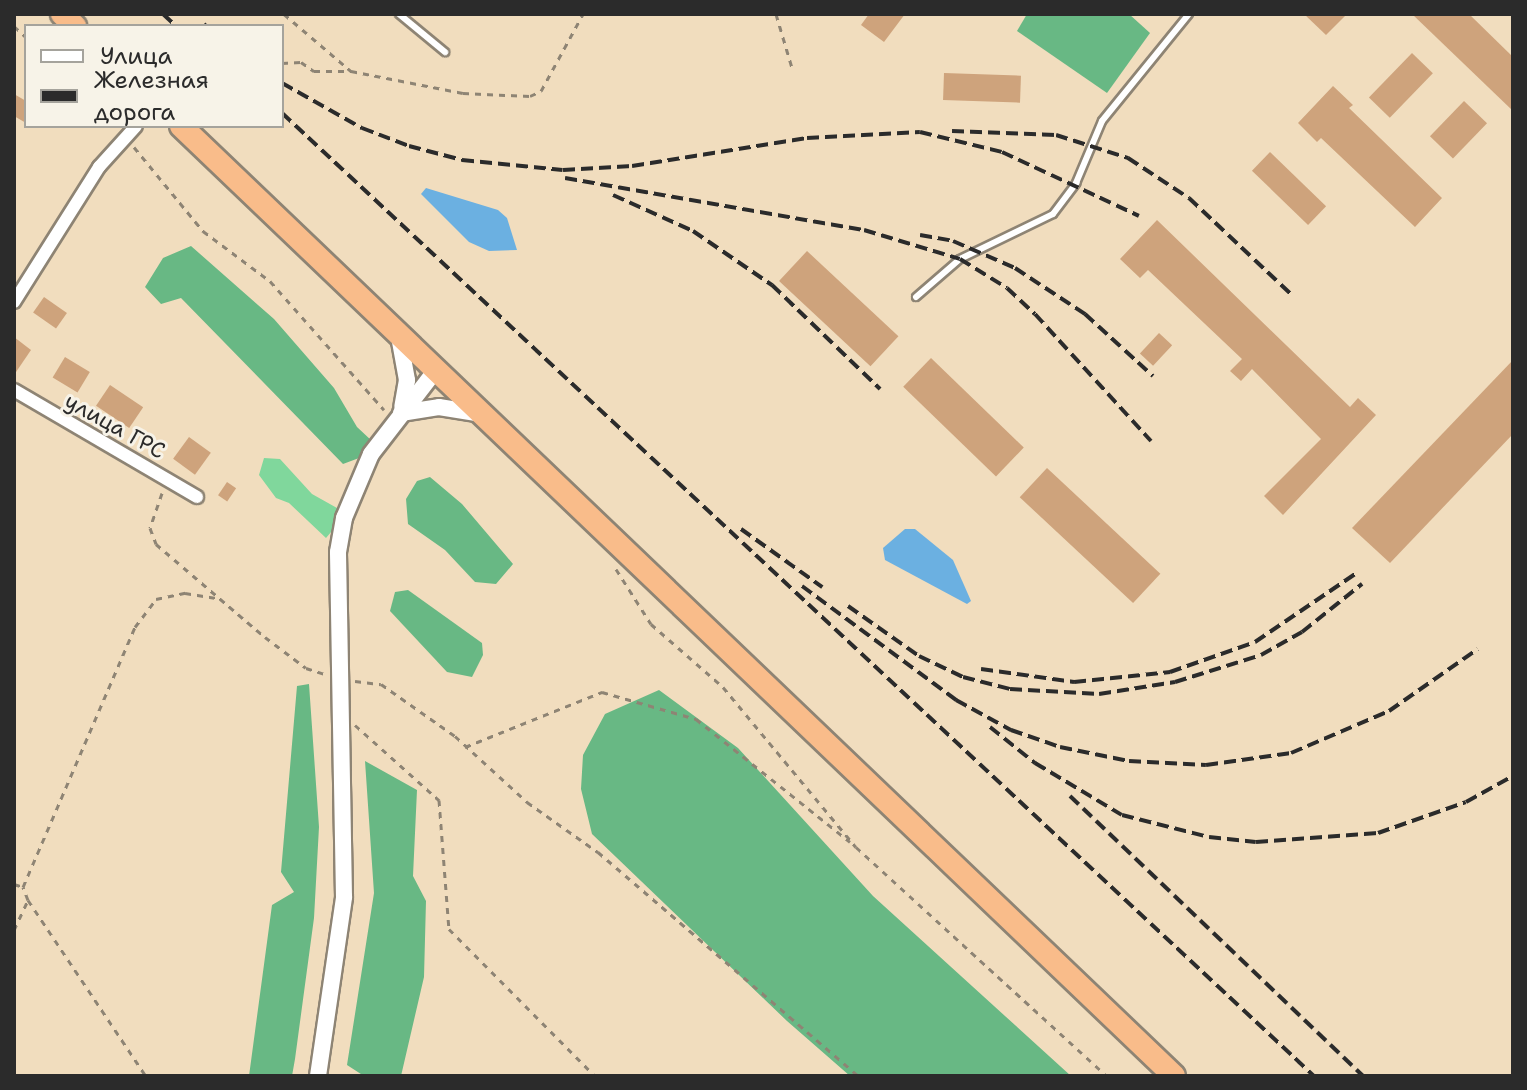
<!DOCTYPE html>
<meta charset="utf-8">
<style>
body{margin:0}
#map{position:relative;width:1527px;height:1090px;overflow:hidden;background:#f1ddbe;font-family:"Shantell Sans",sans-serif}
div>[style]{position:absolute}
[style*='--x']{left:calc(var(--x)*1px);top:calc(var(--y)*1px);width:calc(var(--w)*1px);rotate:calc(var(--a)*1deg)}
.green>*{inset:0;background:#80d79c}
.forest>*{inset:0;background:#68b884}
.water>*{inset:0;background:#6bb0e1}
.building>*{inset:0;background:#cea37c;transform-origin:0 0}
.path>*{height:3px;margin-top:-1.5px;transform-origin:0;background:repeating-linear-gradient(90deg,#8e8474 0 6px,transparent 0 12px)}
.roads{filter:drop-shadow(2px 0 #8e8474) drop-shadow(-2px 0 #8e8474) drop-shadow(0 2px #8e8474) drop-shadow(0 -2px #8e8474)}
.service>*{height:6px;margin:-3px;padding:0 3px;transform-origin:3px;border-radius:3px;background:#fff}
.minor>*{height:12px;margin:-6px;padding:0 6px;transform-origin:6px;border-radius:6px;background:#fff}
.tertiary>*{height:16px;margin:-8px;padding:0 8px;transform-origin:8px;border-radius:8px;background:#fff}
.trunk>*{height:22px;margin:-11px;padding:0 11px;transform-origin:11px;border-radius:11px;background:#f9bc8a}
.rail>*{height:4px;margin-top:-2px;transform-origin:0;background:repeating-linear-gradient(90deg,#2b2b2b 0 12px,transparent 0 18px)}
span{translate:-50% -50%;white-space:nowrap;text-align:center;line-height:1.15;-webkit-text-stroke:6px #f7f3e8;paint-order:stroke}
.street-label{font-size:22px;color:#2b2b2b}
.frame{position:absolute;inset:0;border:16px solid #2b2b2b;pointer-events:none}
.legend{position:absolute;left:24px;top:24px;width:260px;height:104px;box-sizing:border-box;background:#f7f3e8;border:2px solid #a5a39c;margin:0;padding:10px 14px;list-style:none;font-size:24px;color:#2b2b2b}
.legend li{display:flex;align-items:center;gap:16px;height:40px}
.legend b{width:40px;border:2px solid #a5a39c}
</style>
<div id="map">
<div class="green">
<i style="clip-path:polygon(264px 458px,280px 459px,312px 494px,337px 508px,337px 525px,326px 538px,289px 503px,276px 498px,259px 475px)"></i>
</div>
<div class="forest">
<i style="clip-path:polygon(1027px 14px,1129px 14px,1150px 33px,1107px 93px,1017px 31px)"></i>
<i style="clip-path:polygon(191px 246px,274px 319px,334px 388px,357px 427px,372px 441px,359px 458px,343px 464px,181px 298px,161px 304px,145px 287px,163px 258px)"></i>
<i style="clip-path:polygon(430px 477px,462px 504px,513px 564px,496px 584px,475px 582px,445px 550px,408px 524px,406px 499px,417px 481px)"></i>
<i style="clip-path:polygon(408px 590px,482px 643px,483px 655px,472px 677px,447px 672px,390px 611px,395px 592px)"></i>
<i style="clip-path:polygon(309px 684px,319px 827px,314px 918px,295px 1059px,292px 1076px,249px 1076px,272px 905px,294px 892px,281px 872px,297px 686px)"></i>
<i style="clip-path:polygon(659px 690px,738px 748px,873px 896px,1071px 1076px,850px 1076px,787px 1021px,592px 834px,581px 789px,583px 755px,605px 714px)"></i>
<i style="clip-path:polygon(365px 761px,417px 790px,413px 876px,426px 901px,424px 977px,401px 1076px,364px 1076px,347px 1065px,374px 893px)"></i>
</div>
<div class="water">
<i style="clip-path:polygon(426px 188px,498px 210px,507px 218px,517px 250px,489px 251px,469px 242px,421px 194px)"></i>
<i style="clip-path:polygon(905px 529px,915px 529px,953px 560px,971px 601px,967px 604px,885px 560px,883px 548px)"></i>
</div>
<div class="building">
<i style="clip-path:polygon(869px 14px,905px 14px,884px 42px,861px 25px)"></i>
<i style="clip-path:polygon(1304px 14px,1347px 14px,1326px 35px)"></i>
<i style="clip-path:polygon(1412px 14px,1469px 14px,1513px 57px,1513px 111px)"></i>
<i style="left:1412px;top:53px;width:29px;height:62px;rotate:44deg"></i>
<i style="left:944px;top:73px;width:77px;height:27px;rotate:2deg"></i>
<i style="clip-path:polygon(1333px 86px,1353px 105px,1349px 108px,1442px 198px,1415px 227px,1321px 138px,1317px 142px,1298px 123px)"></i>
<i style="clip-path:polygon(14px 94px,26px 101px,26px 123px,14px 116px)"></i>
<i style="left:1464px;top:101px;width:32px;height:49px;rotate:44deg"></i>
<i style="left:1270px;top:152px;width:78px;height:26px;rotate:44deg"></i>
<i style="clip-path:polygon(1157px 220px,1350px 407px,1358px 398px,1376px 415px,1283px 515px,1264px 496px,1321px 439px,1252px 369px,1241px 381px,1230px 371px,1242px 359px,1148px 270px,1140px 278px,1120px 259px)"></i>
<i style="left:807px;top:251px;width:125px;height:41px;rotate:43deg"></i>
<i style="left:44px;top:297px;width:28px;height:19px;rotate:35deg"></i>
<i style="left:1159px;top:333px;width:18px;height:28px;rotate:43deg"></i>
<i style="clip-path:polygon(14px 337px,31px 350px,14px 375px)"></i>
<i style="left:65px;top:357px;width:29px;height:24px;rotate:31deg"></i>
<i style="left:931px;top:358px;width:129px;height:40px;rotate:44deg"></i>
<i style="clip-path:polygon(1513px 360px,1513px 434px,1390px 563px,1352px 528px)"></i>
<i style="left:110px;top:385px;width:40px;height:25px;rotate:34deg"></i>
<i style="left:189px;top:437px;width:27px;height:27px;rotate:36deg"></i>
<i style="left:1047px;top:468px;width:155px;height:40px;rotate:43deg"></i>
<i style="left:227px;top:482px;width:11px;height:16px;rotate:34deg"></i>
</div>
<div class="path">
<i style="--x:284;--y:14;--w:88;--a:40.4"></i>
<i style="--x:351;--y:71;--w:114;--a:11.1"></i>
<i style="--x:463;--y:93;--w:67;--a:2.6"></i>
<i style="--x:530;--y:96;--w:12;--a:-24"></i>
<i style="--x:541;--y:91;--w:88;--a:-61.4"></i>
<i style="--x:776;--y:14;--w:59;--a:73.4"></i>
<i style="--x:14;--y:26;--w:16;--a:43"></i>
<i style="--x:282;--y:63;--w:19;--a:-3"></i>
<i style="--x:301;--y:62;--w:16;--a:35"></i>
<i style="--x:314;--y:71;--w:37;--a:0"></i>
<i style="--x:134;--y:147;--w:109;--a:50.6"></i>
<i style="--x:203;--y:231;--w:84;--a:36.7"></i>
<i style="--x:270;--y:281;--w:172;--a:48.5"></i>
<i style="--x:162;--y:493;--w:37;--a:109"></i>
<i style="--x:150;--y:528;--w:17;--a:69"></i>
<i style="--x:156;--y:544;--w:143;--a:40.5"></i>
<i style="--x:265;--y:637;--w:51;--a:37.1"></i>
<i style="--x:306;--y:668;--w:20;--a:18"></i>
<i style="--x:616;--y:569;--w:65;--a:57.5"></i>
<i style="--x:651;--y:624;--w:96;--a:41.2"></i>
<i style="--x:723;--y:687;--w:208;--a:50.3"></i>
<i style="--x:856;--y:847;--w:340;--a:42.4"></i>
<i style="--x:355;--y:681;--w:26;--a:7"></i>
<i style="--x:381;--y:684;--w:90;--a:35.1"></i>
<i style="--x:455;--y:736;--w:98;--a:42.5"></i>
<i style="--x:527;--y:802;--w:87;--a:35.2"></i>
<i style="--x:598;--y:852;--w:343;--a:40.7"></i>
<i style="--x:355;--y:725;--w:113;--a:41.8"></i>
<i style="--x:439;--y:800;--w:129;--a:85.6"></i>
<i style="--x:449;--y:929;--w:207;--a:45.2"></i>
<i style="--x:465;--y:747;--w:148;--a:-21.9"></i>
<i style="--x:602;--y:692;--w:98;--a:16"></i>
<i style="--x:696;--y:719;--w:197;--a:38.6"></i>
<i style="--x:14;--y:884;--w:9;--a:18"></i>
<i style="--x:23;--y:887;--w:283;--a:-66.7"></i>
<i style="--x:135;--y:627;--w:35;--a:-53"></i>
<i style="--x:156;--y:599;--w:30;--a:-12"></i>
<i style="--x:185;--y:593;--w:33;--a:9"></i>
<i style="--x:28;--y:900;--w:212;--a:56.2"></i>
<i style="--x:14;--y:930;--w:33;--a:-65"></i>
<i style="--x:28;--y:900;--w:14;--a:-111"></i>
</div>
<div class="roads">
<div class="service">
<i style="--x:399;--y:14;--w:60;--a:39.6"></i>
<i style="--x:916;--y:297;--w:58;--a:-40.8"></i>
<i style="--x:960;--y:259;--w:103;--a:-25.8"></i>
<i style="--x:1053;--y:214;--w:39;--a:-53"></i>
<i style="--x:1076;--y:183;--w:67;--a:-67.2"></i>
<i style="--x:1102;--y:121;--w:138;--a:-50.9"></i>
</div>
<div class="minor">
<i style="--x:14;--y:302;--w:160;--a:-57.8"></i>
<i style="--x:99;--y:167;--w:55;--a:-47.9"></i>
<i style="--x:14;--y:390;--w:212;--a:30.3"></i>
</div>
<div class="tertiary">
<i style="--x:399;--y:336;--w:45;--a:79.7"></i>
<i style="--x:407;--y:380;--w:27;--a:100"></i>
<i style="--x:401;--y:413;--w:38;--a:-9"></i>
<i style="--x:439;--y:407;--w:44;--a:9.2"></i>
<i style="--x:318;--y:1076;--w:181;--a:-81.7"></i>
<i style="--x:344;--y:897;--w:345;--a:-91"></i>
<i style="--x:338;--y:552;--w:35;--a:-80"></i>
<i style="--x:344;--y:518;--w:69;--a:-67.1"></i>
<i style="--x:371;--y:454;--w:106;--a:-52.3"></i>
</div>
<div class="trunk">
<i style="--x:62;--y:14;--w:18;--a:43"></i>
<i style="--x:181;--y:126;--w:1374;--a:43.73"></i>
</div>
</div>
<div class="rail">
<i style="--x:163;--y:14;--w:18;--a:43"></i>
<i style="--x:204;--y:24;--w:3;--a:45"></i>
<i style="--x:282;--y:83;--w:92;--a:29.4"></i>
<i style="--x:362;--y:128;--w:50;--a:21"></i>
<i style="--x:409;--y:146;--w:55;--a:14.8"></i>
<i style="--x:462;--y:160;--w:101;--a:5.7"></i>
<i style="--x:563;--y:170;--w:69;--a:-3.3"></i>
<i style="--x:632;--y:166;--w:177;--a:-9.1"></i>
<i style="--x:807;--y:138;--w:113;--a:-3"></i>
<i style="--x:920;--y:132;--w:84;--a:13.7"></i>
<i style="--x:1002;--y:152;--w:151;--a:25"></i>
<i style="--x:282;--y:113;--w:1412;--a:43.02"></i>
<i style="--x:952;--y:131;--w:104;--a:2.2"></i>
<i style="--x:1056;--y:135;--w:76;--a:17.7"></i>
<i style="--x:1128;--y:158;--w:73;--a:33.3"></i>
<i style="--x:1189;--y:198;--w:141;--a:43.3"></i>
<i style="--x:565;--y:178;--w:303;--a:9.9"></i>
<i style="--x:864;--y:230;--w:100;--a:16.8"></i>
<i style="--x:960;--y:259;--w:55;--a:31.7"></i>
<i style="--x:1007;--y:288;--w:38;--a:43"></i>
<i style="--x:1035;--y:314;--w:172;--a:47.6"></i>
<i style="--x:613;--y:195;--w:88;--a:24.2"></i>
<i style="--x:693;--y:231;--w:96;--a:34.4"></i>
<i style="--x:772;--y:285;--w:150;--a:43.9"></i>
<i style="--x:920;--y:235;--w:34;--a:10"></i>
<i style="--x:953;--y:241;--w:68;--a:23.5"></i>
<i style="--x:1015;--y:268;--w:84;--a:33.3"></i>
<i style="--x:1085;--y:314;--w:92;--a:42.4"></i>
<i style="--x:741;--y:529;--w:100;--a:35.6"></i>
<i style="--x:802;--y:586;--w:192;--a:36.5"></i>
<i style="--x:956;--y:700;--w:63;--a:28.6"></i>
<i style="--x:1011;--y:730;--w:52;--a:19.1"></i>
<i style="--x:1060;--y:747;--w:70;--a:11.5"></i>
<i style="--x:1129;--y:761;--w:77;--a:3"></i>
<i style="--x:1206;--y:765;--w:86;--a:-8"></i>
<i style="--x:1291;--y:753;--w:107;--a:-23.2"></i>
<i style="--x:1389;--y:711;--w:108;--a:-34.9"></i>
<i style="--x:848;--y:606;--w:87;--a:35.2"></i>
<i style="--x:919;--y:656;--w:49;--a:25.5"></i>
<i style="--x:963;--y:677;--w:49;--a:14.3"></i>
<i style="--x:1010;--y:689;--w:89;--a:3.2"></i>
<i style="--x:1099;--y:694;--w:77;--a:-9"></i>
<i style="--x:1175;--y:682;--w:90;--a:-17.4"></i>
<i style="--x:1261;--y:655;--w:47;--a:-29.3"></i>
<i style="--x:1302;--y:632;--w:77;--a:-38.7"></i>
<i style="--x:981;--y:669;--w:94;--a:8"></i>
<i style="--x:1074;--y:682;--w:97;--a:-5.9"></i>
<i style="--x:1170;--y:672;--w:90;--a:-19.4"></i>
<i style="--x:1255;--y:642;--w:121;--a:-34.2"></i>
<i style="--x:990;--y:727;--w:58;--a:38.7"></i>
<i style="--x:1035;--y:763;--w:101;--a:30.9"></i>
<i style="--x:1122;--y:815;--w:90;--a:14.2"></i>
<i style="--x:1209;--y:837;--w:47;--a:6.1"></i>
<i style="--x:1256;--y:842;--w:122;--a:-4.2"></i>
<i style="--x:1378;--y:833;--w:93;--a:-19.4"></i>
<i style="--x:1466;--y:802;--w:54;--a:-29"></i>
<i style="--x:1070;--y:796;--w:405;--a:43.7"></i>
</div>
<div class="street-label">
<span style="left:115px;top:426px;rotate:29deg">улица ГРС</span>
</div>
<div class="frame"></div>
<ul class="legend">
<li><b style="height:10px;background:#fff"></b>Улица</li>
<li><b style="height:10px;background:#2b2b2b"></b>Железная дорога</li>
</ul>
</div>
